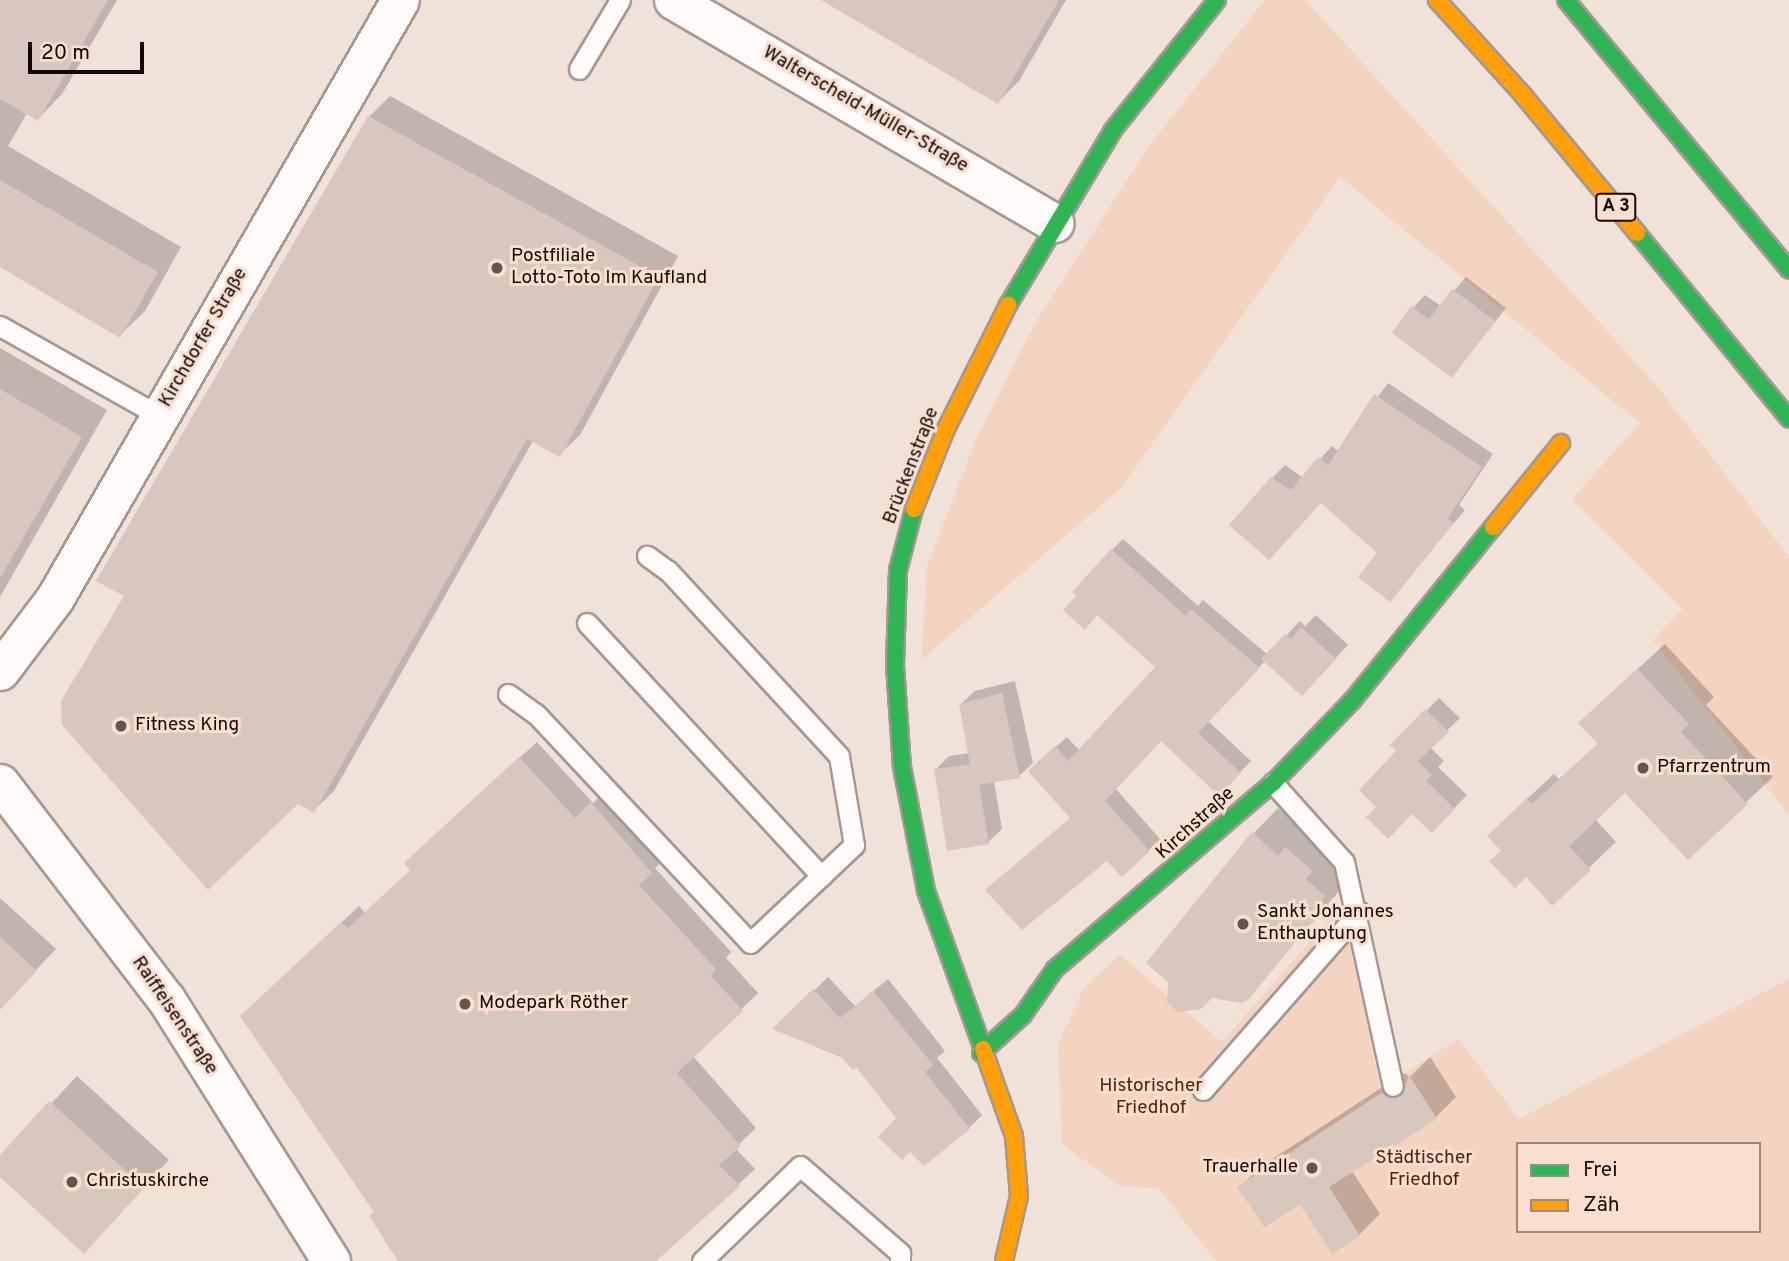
<!DOCTYPE html>
<meta charset="utf-8">
<style>
body{margin:0}
#map{position:relative;width:1789px;height:1261px;overflow:hidden;background:#f0e1d9;font-family:Overpass,sans-serif}
div>[style]{position:absolute}
[style*='--x']{left:calc(var(--x)*1px);top:calc(var(--y)*1px);width:calc(var(--w)*1px);rotate:calc(var(--a)*1deg)}
.green>*{inset:0;background:#f4d3c1}
.shadow>*{inset:0;background:#0003}
.building>*{inset:0;background:#d8c7be}
.roads{filter:drop-shadow(2px 0 #a49892) drop-shadow(-2px 0 #a49892) drop-shadow(0 2px #a49892) drop-shadow(0 -2px #a49892)}
.lane>*{height:19px;margin:-9.5px;padding:0 9.5px;transform-origin:9.5px;border-radius:9.5px;background:#fdfaf9}
.street>*{height:37px;margin:-18.5px;padding:0 18.5px;transform-origin:18.5px;border-radius:18.5px;background:#fdfaf9}
.fast>*{height:16px;margin:-8px;padding:0 8px;transform-origin:8px;border-radius:8px;background:#30b455}
.slow>*{height:16px;margin:-8px;padding:0 8px;transform-origin:8px;border-radius:8px;background:#ff9f0a}
.dots>*{width:19px;height:19px;translate:-50% -50%;box-sizing:border-box;border:4px solid #fadecf;border-radius:50%}
span{translate:-50% -50%;white-space:nowrap;text-align:center;line-height:1.15;-webkit-text-stroke:6px #fadecf;paint-order:stroke}
.shield-label span{padding:2px 5px;background:#fadecf;border:2px solid;border-radius:5px;-webkit-text-stroke-width:0}
.shield-label{font-size:18px;color:#120905;font-weight:700}
.street-label{font-size:19px;color:#120905}
.poi-label{font-size:19px;color:#120905}
.left{translate:0 -50%;text-align:left}
.right{translate:-100% -50%;text-align:right}
.park-label{font-size:19px;color:#532100}
.legend{position:absolute;left:1516px;top:1142px;width:245px;height:91px;box-sizing:border-box;background:#fadecf;border:2px solid #9d897e;margin:0;padding:9px 12px;list-style:none;font-size:21px;color:#120905}
.legend li{display:flex;align-items:center;gap:14px;height:35px}
.legend b{width:35px;border:2px solid #9d897e}
.scale{position:absolute;left:28px;top:42px;width:116px;height:32px;box-sizing:border-box;border:4px solid #120905;border-top:0;padding-left:9px;font-size:21px;line-height:24px;white-space:nowrap;color:#120905;-webkit-text-stroke:5px #fadecf;paint-order:stroke}
</style>
<div id="map">
<div class="green">
<i style="clip-path:polygon(1265px 0,1305px 0,1656px 385px,1789px 557px,1789px 815px,1653px 640px,1683px 609px,1572px 499px,1640px 423px,1340px 177px,1121px 488px,921px 660px,927px 567px,975px 442px,1034px 325px,1149px 146px)"></i>
<i style="clip-path:polygon(evenodd,1345px 902px,1380px 1089px,1458px 1039px,1519px 1119px,1789px 979px,1789px 1261px,1216px 1261px,1158px 1188px,1120px 1186px,1062px 1144px,1058px 1045px,1083px 989px,1120px 955px,1222px 1042px,1345px 902px,1518px 1144px,1759px 1144px,1759px 1231px,1518px 1231px,1518px 1144px)"></i>
</div>
<div class="shadow">
<i style="clip-path:polygon(0 0,117px 0,62px 94px,38px 119px,27px 113px,8px 146px,181px 247px,145px 311px,120px 335px,0 265px)"></i>
<i style="clip-path:polygon(824px 0,1066px 0,1019px 81px,998px 102px)"></i>
<i style="clip-path:polygon(390px 96px,678px 256px,580px 435px,559px 455px,533px 441px,334px 791px,313px 811px,127px 595px,98px 581px,369px 117px)"></i>
<i style="clip-path:polygon(1466px 277px,1506px 308px,1452px 376px,1413px 308px,1425px 295px,1441px 306px)"></i>
<i style="clip-path:polygon(0 348px,107px 410px,0 597px)"></i>
<i style="clip-path:polygon(1388px 383px,1493px 454px,1459px 505px,1465px 510px,1389px 600px,1380px 552px,1321px 501px,1281px 546px,1272px 478px,1285px 465px,1303px 478px,1332px 446px,1339px 452px)"></i>
<i style="clip-path:polygon(1123px 539px,1198px 606px,1203px 600px,1268px 655px,1300px 621px,1305px 626px,1316px 615px,1348px 645px,1315px 680px,1266px 660px,1208px 721px,1251px 761px,1219px 794px,1162px 739px,1115px 788px,1160px 839px,1149px 850px,1071px 817px,1041px 760px,1067px 737px,1080px 751px,1158px 667px,1112px 550px)"></i>
<i style="clip-path:polygon(1665px 644px,1714px 697px,1706px 705px,1773px 777px,1688px 857px,1626px 790px,1595px 819px,1616px 842px,1552px 903px,1503px 850px,1516px 809px,1554px 774px,1559px 779px,1599px 743px,1607px 697px)"></i>
<i style="clip-path:polygon(1015px 681px,1033px 763px,1019px 776px,994px 781px,1002px 829px,988px 842px,935px 770px,949px 756px,970px 753px,961px 704px,975px 691px)"></i>
<i style="clip-path:polygon(1439px 698px,1460px 718px,1430px 747px,1444px 761px,1438px 767px,1467px 795px,1432px 831px,1412px 812px,1378px 807px,1399px 751px,1393px 745px)"></i>
<i style="clip-path:polygon(537px 742px,593px 803px,609px 787px,667px 856px,655px 868px,731px 952px,726px 958px,758px 993px,693px 1056px,756px 1128px,735px 1148px,755px 1169px,656px 1261px,430px 1261px,376px 1212px,259px 1000px,359px 906px,365px 913px,411px 870px,422px 847px)"></i>
<i style="clip-path:polygon(1278px 808px,1350px 870px,1337px 885px,1340px 890px,1247px 998px,1212px 996px,1201px 1008px,1184px 1011px,1173px 1007px,1253px 834px)"></i>
<i style="clip-path:polygon(0 898px,56px 949px,0 1008px)"></i>
<i style="clip-path:polygon(828px 977px,855px 1006px,888px 979px,945px 1051px,937px 1058px,982px 1115px,969px 1128px,899px 1118px,857px 1064px,775px 1029px)"></i>
<i style="clip-path:polygon(1430px 1057px,1456px 1097px,1436px 1117px,1352px 1171px,1380px 1214px,1359px 1235px,1333px 1252px,1301px 1202px,1240px 1187px,1260px 1167px,1404px 1073px,1410px 1077px)"></i>
<i style="clip-path:polygon(77px 1076px,169px 1160px,110px 1225px,0 1174px,0 1158px)"></i>
</div>
<div class="building">
<i style="clip-path:polygon(0 0,108px 0,38px 121px,0 99px)"></i>
<i style="clip-path:polygon(821px 0,1059px 0,998px 104px)"></i>
<i style="clip-path:polygon(368px 116px,659px 277px,560px 457px,527px 439px,314px 813px,298px 804px,208px 890px,62px 725px,61px 701px,124px 596px,96px 581px)"></i>
<i style="clip-path:polygon(0 180px,158px 272px,120px 338px,0 267px)"></i>
<i style="clip-path:polygon(1452px 289px,1495px 321px,1452px 378px,1392px 333px,1411px 306px,1429px 319px)"></i>
<i style="clip-path:polygon(0 389px,82px 437px,0 578px)"></i>
<i style="clip-path:polygon(1374px 394px,1482px 467px,1448px 518px,1454px 523px,1390px 602px,1358px 577px,1377px 553px,1321px 503px,1269px 560px,1229px 525px,1271px 477px,1291px 490px,1318px 457px,1328px 465px)"></i>
<i style="clip-path:polygon(1111px 549px,1186px 616px,1191px 609px,1260px 668px,1198px 733px,1241px 773px,1219px 796px,1161px 741px,1105px 801px,1150px 851px,1122px 877px,1107px 861px,1022px 930px,985px 890px,1070px 818px,1028px 771px,1055px 746px,1068px 761px,1155px 667px,1097px 615px,1085px 630px,1063px 610px,1076px 596px,1072px 592px)"></i>
<i style="clip-path:polygon(1301px 627px,1336px 659px,1302px 696px,1261px 659px,1285px 634px,1291px 639px)"></i>
<i style="clip-path:polygon(1637px 669px,1689px 724px,1681px 732px,1748px 804px,1688px 860px,1625px 793px,1569px 846px,1591px 870px,1552px 906px,1526px 877px,1515px 888px,1489px 861px,1501px 851px,1487px 836px,1526px 799px,1532px 804px,1598px 744px,1578px 723px)"></i>
<i style="clip-path:polygon(1002px 693px,1020px 778px,979px 785px,989px 844px,947px 851px,934px 769px,970px 764px,959px 704px)"></i>
<i style="clip-path:polygon(1425px 709px,1449px 732px,1418px 761px,1432px 775px,1426px 781px,1455px 809px,1432px 833px,1412px 814px,1388px 839px,1366px 817px,1376px 807px,1359px 790px,1396px 751px,1390px 745px)"></i>
<i style="clip-path:polygon(519px 757px,575px 818px,591px 802px,652px 873px,639px 885px,716px 969px,711px 976px,743px 1011px,677px 1073px,741px 1146px,719px 1165px,740px 1186px,656px 1261px,398px 1261px,369px 1216px,374px 1212px,240px 1016px,341px 922px,348px 928px,410px 870px,404px 863px)"></i>
<i style="clip-path:polygon(1252px 832px,1278px 856px,1285px 847px,1313px 871px,1306px 879px,1325px 896px,1313px 912px,1316px 917px,1248px 1000px,1241px 1003px,1212px 998px,1201px 1009px,1177px 1012px,1167px 1003px,1168px 982px,1146px 963px)"></i>
<i style="clip-path:polygon(0 937px,37px 971px,0 1010px)"></i>
<i style="clip-path:polygon(813px 989px,840px 1018px,873px 991px,933px 1065px,925px 1072px,970px 1129px,924px 1166px,910px 1152px,902px 1160px,878px 1137px,896px 1118px,856px 1067px,853px 1070px,840px 1056px,772px 1029px)"></i>
<i style="clip-path:polygon(1409px 1075px,1437px 1119px,1329px 1187px,1360px 1236px,1332px 1254px,1300px 1205px,1264px 1227px,1237px 1187px,1383px 1092px,1390px 1098px,1401px 1095px)"></i>
<i style="clip-path:polygon(49px 1101px,144px 1187px,84px 1254px,0 1177px,0 1155px)"></i>
</div>
<div class="roads">
<div class="lane">
<i style="--x:579;--y:69;--w:80;--a:-59.3"></i>
<i style="--x:0;--y:326;--w:184;--a:29.4"></i>
<i style="--x:587;--y:623;--w:345;--a:47.2"></i>
<i style="--x:508;--y:694;--w:34;--a:36"></i>
<i style="--x:536;--y:714;--w:313;--a:46.9"></i>
<i style="--x:750;--y:943;--w:143;--a:-43.3"></i>
<i style="--x:854;--y:845;--w:90;--a:-99.6"></i>
<i style="--x:839;--y:756;--w:252;--a:-132.7"></i>
<i style="--x:668;--y:571;--w:26;--a:-144"></i>
<i style="--x:1273;--y:783;--w:106;--a:48.1"></i>
<i style="--x:1344;--y:862;--w:229;--a:77.7"></i>
<i style="--x:1203;--y:1090;--w:237;--a:-48.8"></i>
<i style="--x:702;--y:1261;--w:136;--a:-44.1"></i>
<i style="--x:800;--y:1166;--w:133;--a:41"></i>
<i style="--x:900;--y:1253;--w:8;--a:90"></i>
</div>
<div class="street">
<i style="--x:673;--y:0;--w:442;--a:30.3"></i>
<i style="--x:0;--y:671;--w:91;--a:-53"></i>
<i style="--x:55;--y:598;--w:690;--a:-60.02"></i>
<i style="--x:0;--y:783;--w:272;--a:52.5"></i>
<i style="--x:166;--y:999;--w:310;--a:57.8"></i>
</div>
<div class="fast">
<i style="--x:1566;--y:0;--w:350;--a:50.4"></i>
<i style="--x:1637;--y:233;--w:240;--a:50.7"></i>
<i style="--x:1008;--y:305;--w:204;--a:-59"></i>
<i style="--x:1113;--y:130;--w:166;--a:-51.3"></i>
<i style="--x:914;--y:509;--w:63;--a:104.7"></i>
<i style="--x:898;--y:570;--w:95;--a:91.8"></i>
<i style="--x:895;--y:665;--w:102;--a:86.1"></i>
<i style="--x:902;--y:767;--w:126;--a:79"></i>
<i style="--x:926;--y:891;--w:168;--a:70.2"></i>
<i style="--x:981;--y:1053;--w:57;--a:-42.1"></i>
<i style="--x:1023;--y:1015;--w:56;--a:-55.2"></i>
<i style="--x:1055;--y:969;--w:287;--a:-40.5"></i>
<i style="--x:1273;--y:783;--w:114;--a:-46.1"></i>
<i style="--x:1352;--y:701;--w:224;--a:-51"></i>
</div>
<div class="slow">
<i style="--x:1437;--y:0;--w:128;--a:47.8"></i>
<i style="--x:1523;--y:95;--w:179;--a:50.4"></i>
<i style="--x:914;--y:509;--w:86;--a:-68.2"></i>
<i style="--x:946;--y:429;--w:139;--a:-63.4"></i>
<i style="--x:1493;--y:527;--w:108;--a:-51"></i>
<i style="--x:983;--y:1049;--w:92;--a:70.4"></i>
<i style="--x:1014;--y:1136;--w:60;--a:85.2"></i>
<i style="--x:1019;--y:1196;--w:67;--a:103"></i>
</div>
</div>
<div class="dots">
<i style="left:497px;top:268px;background:#60554f"></i>
<i style="left:121px;top:726px;background:#60554f"></i>
<i style="left:1643px;top:768px;background:#60554f"></i>
<i style="left:1243px;top:924px;background:#60554f"></i>
<i style="left:465px;top:1004px;background:#60554f"></i>
<i style="left:1312px;top:1168px;background:#60554f"></i>
<i style="left:72px;top:1182px;background:#60554f"></i>
</div>
<div class="shield-label">
<span style="left:1616px;top:207px">A 3</span>
</div>
<div class="street-label">
<span style="left:865px;top:110px;rotate:30deg">Walterscheid-Müller-Straße</span>
<span style="left:204px;top:338px;rotate:-60deg">Kirchdorfer Straße</span>
<span style="left:912px;top:466px;rotate:-69deg">Brückenstraße</span>
<span style="left:1196px;top:824px;rotate:-42deg">Kirchstraße</span>
<span style="left:174px;top:1016px;rotate:56deg">Raiffeisenstraße</span>
</div>
<div class="poi-label">
<span class="left" style="left:511px;top:268px">Postfiliale<br>Lotto-Toto Im Kaufland</span>
<span class="left" style="left:135px;top:726px">Fitness King</span>
<span class="left" style="left:1657px;top:768px">Pfarrzentrum</span>
<span class="left" style="left:1257px;top:924px">Sankt Johannes<br>Enthauptung</span>
<span class="left" style="left:479px;top:1004px">Modepark Röther</span>
<span class="right" style="left:1298px;top:1168px">Trauerhalle</span>
<span class="left" style="left:86px;top:1182px">Christuskirche</span>
</div>
<div class="park-label">
<span style="left:1151px;top:1098px">Historischer<br>Friedhof</span>
<span style="left:1424px;top:1170px">Städtischer<br>Friedhof</span>
</div>
<ul class="legend">
<li><b style="height:9px;background:#30b455"></b>Frei</li>
<li><b style="height:9px;background:#ff9f0a"></b>Zäh</li>
</ul>
<div class="scale">20 m</div>
</div>
